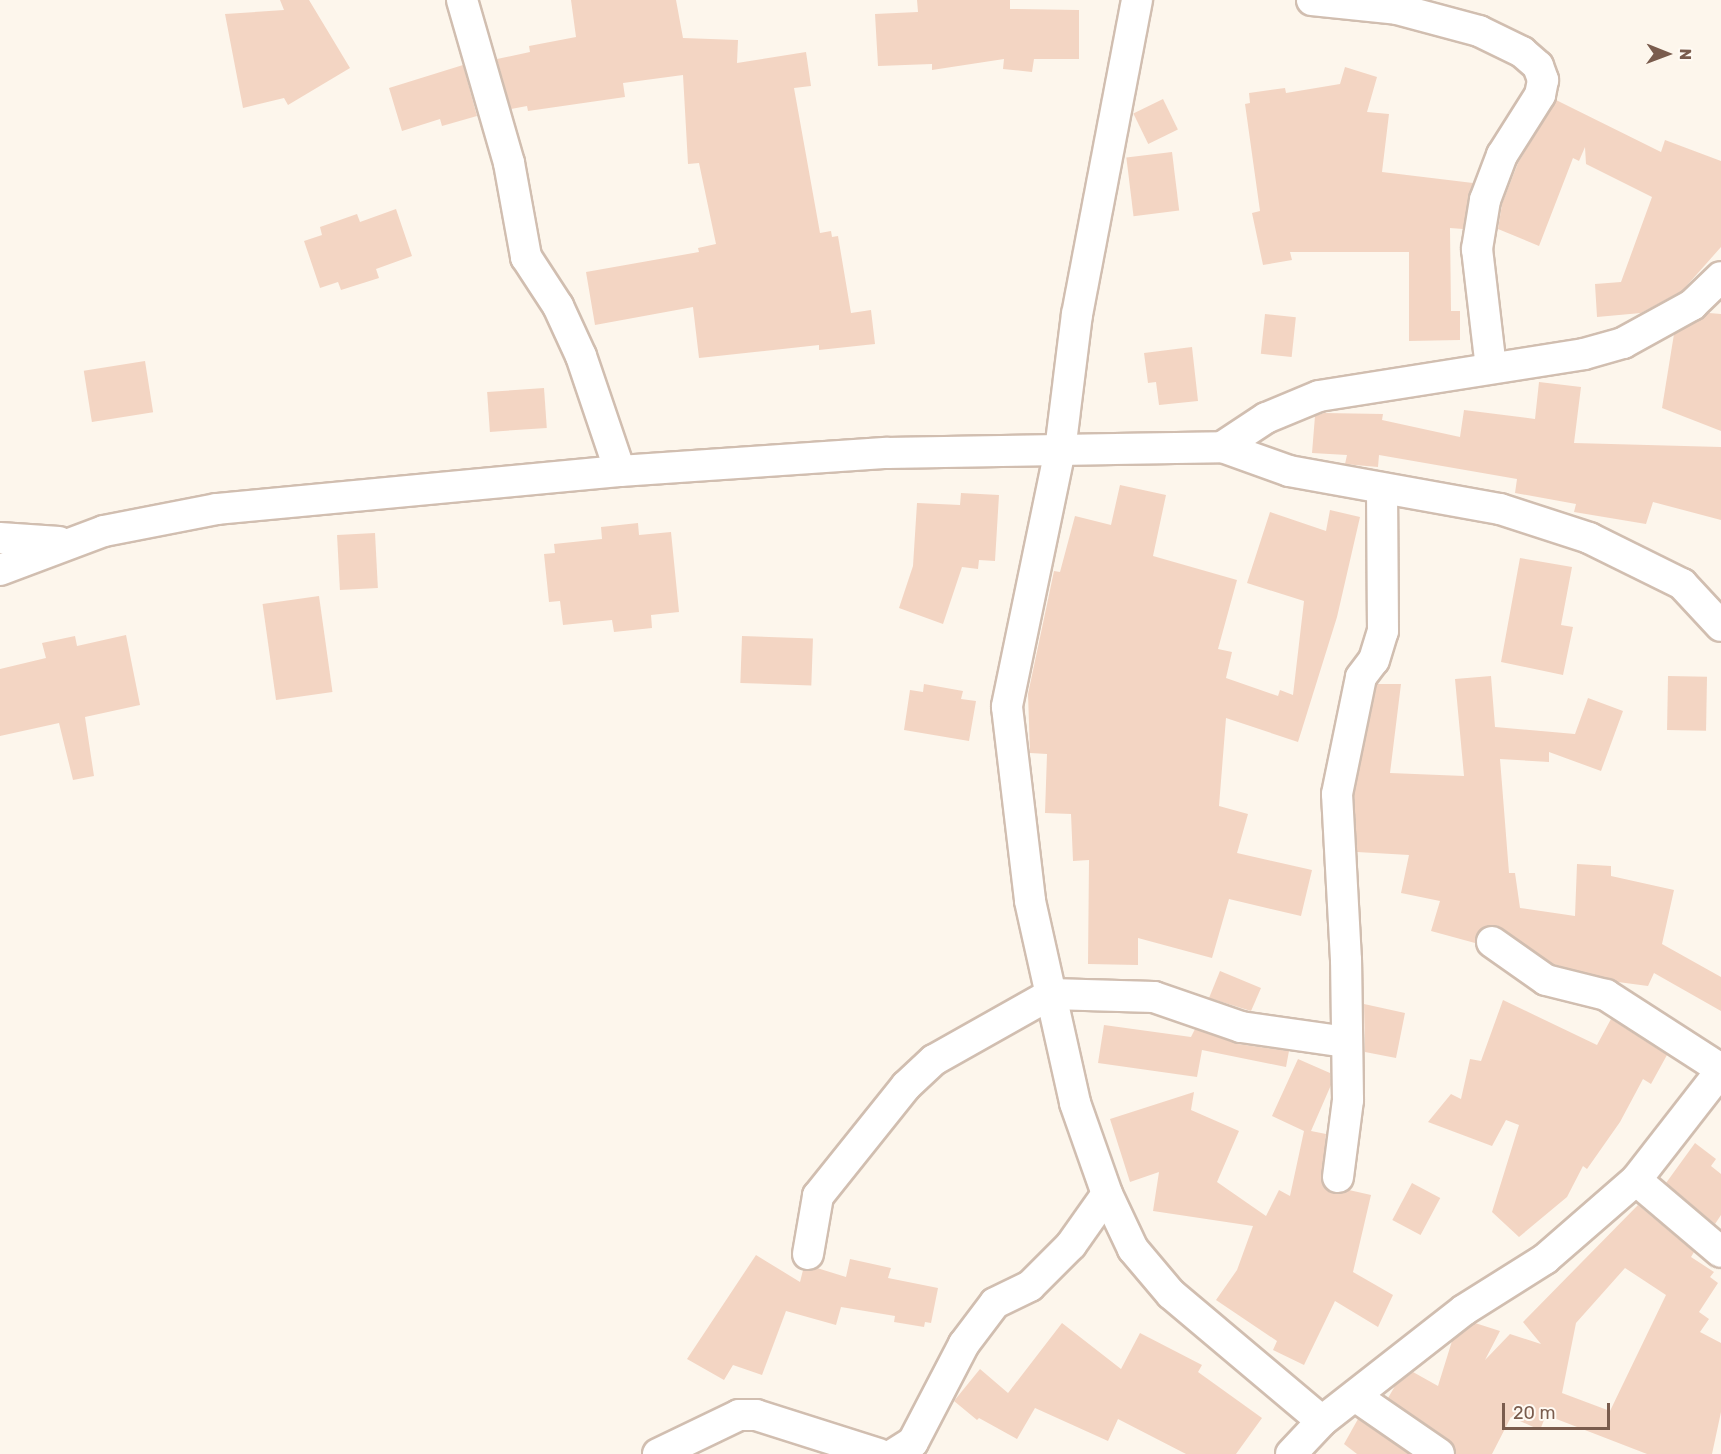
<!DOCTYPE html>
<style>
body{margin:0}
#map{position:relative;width:1721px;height:1454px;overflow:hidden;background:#fdf6ec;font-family:Rubik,sans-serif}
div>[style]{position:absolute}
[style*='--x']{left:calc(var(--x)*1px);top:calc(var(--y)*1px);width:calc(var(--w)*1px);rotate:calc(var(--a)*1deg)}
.building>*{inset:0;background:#f3d5c3;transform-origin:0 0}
.roads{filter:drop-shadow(2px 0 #d1beb0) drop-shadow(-2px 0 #d1beb0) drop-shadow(0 2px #d1beb0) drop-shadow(0 -2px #d1beb0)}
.street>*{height:30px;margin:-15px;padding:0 15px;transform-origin:15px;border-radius:15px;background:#fff}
span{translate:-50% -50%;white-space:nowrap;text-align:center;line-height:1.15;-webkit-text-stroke:4.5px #fffaf3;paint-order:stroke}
.north{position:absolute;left:1637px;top:24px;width:60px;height:60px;-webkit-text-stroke:4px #fffaf3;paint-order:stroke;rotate:91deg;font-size:16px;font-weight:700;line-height:24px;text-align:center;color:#7a5c4d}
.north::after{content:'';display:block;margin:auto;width:21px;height:27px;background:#7a5c4d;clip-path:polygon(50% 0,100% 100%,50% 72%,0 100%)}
.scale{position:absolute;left:1502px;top:1403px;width:108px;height:27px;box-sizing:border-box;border:3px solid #7a5c4d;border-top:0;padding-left:8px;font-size:18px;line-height:21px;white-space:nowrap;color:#7a5c4d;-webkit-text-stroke:4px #fffaf3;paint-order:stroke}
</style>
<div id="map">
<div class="building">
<i style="clip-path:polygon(280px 0,309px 0,350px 68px,288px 105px,284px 98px,243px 108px,225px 14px,284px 10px)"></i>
<i style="clip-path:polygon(571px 0,676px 0,683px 38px,738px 40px,737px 63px,806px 52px,811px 86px,794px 88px,820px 233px,831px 231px,832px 237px,838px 236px,851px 313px,871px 310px,875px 344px,819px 350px,819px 345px,699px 358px,693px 307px,595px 325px,586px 272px,699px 252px,698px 248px,716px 244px,699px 163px,688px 164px,683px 75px,623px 83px,625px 97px,528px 111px,527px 106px,511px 109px,497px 59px,530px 52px,529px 46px,576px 37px)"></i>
<i style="clip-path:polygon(917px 0,1010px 0,1010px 9px,1079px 10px,1079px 59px,1034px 59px,1032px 72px,1003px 69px,1004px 59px,932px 70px,932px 64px,878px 66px,875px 14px,918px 12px)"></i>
<i style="clip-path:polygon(463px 65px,477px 116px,442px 126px,440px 119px,402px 131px,389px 88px)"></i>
<i style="clip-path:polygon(1345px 67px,1377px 77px,1367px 112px,1389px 114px,1382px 172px,1473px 183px,1463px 229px,1450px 228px,1451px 311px,1460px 311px,1460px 340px,1409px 341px,1409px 252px,1290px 252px,1292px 260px,1263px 265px,1252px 213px,1260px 211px,1245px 104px,1250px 103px,1249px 93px,1285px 88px,1286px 93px,1340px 84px)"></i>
<i style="left:1163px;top:99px;width:34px;height:33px;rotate:64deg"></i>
<i style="clip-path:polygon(1556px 100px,1661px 152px,1665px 140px,1721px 161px,1721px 247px,1682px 291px,1641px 313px,1597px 317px,1595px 284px,1621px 282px,1652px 197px,1586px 164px,1585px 147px,1579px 161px,1573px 158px,1539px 246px,1498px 229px,1502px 204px,1518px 163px)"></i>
<i style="left:1172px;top:152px;width:59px;height:46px;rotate:83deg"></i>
<i style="clip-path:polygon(396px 209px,412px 256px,376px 269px,379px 278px,341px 290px,338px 282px,320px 288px,304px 241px,322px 235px,320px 227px,357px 214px,360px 222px)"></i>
<i style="clip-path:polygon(1709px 313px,1721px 314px,1721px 431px,1662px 408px,1674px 334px)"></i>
<i style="left:1265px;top:314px;width:31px;height:40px;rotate:6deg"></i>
<i style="clip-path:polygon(1192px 347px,1198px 401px,1159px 405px,1156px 382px,1148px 383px,1144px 353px)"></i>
<i style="left:145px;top:361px;width:52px;height:62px;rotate:81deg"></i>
<i style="clip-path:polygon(1539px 382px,1581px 387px,1574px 443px,1721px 447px,1721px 520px,1653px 502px,1646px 524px,1574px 512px,1576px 504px,1515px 493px,1517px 479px,1379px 455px,1378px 467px,1355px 465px,1345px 464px,1347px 455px,1312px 453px,1315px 416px,1324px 413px,1383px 414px,1382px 420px,1460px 437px,1464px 410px,1535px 419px)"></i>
<i style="left:544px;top:388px;width:40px;height:57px;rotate:86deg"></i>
<i style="clip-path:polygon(1120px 485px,1166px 495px,1153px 556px,1237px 580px,1218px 649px,1232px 652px,1226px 678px,1278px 696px,1280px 690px,1293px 695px,1304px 601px,1247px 583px,1270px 512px,1326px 531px,1330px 510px,1360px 517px,1337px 617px,1298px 742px,1226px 718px,1219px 806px,1248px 814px,1237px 853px,1312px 870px,1301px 916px,1229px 899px,1212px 958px,1138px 938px,1138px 965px,1088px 964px,1089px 860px,1073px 861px,1071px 814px,1045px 813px,1047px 754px,1030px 753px,1028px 694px,1054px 571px,1060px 572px,1075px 516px,1111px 525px)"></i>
<i style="clip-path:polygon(961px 493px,999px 495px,995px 561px,979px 560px,978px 569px,962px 567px,943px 624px,899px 608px,913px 566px,917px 503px,960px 505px)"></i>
<i style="clip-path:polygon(638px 523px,639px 535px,671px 532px,679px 612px,651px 615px,652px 628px,614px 632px,612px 620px,563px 625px,560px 601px,549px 602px,544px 554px,555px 553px,554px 544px,602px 539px,601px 527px)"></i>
<i style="left:375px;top:533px;width:55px;height:38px;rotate:87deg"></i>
<i style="clip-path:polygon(1520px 558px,1572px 567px,1561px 625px,1573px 627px,1563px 675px,1501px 662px)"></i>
<i style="left:319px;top:596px;width:97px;height:57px;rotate:82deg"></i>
<i style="clip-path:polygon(126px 635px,140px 705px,85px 717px,94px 776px,73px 780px,59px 723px,0 736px,0 669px,46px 658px,42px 643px,75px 636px,77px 646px)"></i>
<i style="left:742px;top:636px;width:71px;height:47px;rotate:2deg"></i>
<i style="clip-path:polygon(1491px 676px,1495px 727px,1575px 734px,1588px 698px,1623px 711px,1601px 771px,1549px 752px,1549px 762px,1500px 759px,1509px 873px,1515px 873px,1520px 908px,1575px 916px,1577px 864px,1611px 866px,1611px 876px,1674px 890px,1662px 944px,1721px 977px,1721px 1011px,1654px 973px,1648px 986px,1618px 982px,1553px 964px,1494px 925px,1478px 932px,1475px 943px,1431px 931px,1440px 901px,1401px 893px,1409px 855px,1357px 852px,1354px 795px,1377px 684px,1401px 684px,1390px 773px,1464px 776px,1455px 679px)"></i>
<i style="left:1668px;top:676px;width:39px;height:54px;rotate:1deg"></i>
<i style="clip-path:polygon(924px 684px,963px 691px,961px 699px,976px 701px,969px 741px,904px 730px,910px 690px,923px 692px)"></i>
<i style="clip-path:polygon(1220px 971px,1261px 988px,1251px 1011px,1209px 998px)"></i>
<i style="clip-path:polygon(1503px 1000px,1597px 1045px,1611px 1019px,1667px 1055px,1651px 1084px,1643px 1079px,1620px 1122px,1587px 1169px,1583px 1166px,1567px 1197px,1519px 1237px,1492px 1212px,1519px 1125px,1506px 1120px,1492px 1146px,1428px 1122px,1451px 1094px,1461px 1099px,1470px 1059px,1481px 1061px)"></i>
<i style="clip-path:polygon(1364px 1004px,1405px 1013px,1396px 1058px,1365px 1052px)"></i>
<i style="clip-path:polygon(1104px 1025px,1191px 1037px,1195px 1029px,1238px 1044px,1289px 1051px,1286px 1067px,1202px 1050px,1197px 1077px,1098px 1063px)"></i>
<i style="clip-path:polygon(1298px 1059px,1330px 1073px,1331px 1085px,1311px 1131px,1326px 1134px,1322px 1184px,1335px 1194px,1349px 1190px,1371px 1195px,1353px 1272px,1393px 1295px,1378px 1327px,1335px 1301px,1304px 1365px,1273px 1350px,1277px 1341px,1216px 1300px,1237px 1270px,1253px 1226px,1153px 1211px,1159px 1172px,1130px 1182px,1110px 1119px,1194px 1092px,1191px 1110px,1239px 1131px,1217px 1182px,1266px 1216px,1279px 1190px,1290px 1196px,1304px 1131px,1272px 1116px)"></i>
<i style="clip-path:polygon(1695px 1143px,1716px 1159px,1711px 1166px,1721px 1174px,1721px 1215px,1715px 1224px,1666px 1183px)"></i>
<i style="left:1412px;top:1183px;width:32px;height:42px;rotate:28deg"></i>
<i style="clip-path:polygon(evenodd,1638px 1205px,1694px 1252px,1691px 1257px,1714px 1272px,1710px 1277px,1718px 1283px,1699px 1312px,1709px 1319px,1700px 1332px,1721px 1343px,1721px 1412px,1712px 1454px,1647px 1454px,1546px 1415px,1540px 1430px,1511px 1417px,1492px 1454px,1456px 1454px,1449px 1440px,1388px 1398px,1395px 1386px,1413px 1372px,1438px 1386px,1452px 1341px,1475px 1323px,1500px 1331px,1485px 1360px,1510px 1334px,1541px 1344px,1523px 1322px,1638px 1205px,1625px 1268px,1666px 1295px,1610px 1411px,1562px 1393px,1576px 1323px,1625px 1268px)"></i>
<i style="clip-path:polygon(756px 1255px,800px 1282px,803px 1270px,817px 1268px,846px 1277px,850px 1259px,891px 1268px,888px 1278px,938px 1288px,931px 1323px,925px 1322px,924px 1327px,894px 1322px,895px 1316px,841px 1307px,836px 1325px,786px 1311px,762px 1375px,733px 1365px,724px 1380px,687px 1359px)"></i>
<i style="clip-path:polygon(1062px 1323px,1121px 1369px,1140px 1333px,1202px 1365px,1198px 1372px,1262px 1418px,1236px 1454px,1186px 1454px,1118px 1419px,1108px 1441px,1035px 1408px,1017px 1439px,979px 1418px,977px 1420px,954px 1401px,980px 1369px,1008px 1393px)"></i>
<i style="clip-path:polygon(1358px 1419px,1409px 1454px,1357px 1454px,1344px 1444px)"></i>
</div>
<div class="roads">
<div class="street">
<i style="--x:462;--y:0;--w:170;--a:73.9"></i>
<i style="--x:509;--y:163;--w:96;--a:79.7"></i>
<i style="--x:526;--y:257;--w:59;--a:56.9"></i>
<i style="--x:558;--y:306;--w:55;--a:65.3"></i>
<i style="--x:581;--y:356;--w:121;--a:71.3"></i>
<i style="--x:1137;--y:0;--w:320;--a:100.8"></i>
<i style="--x:1077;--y:314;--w:137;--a:97.1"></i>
<i style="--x:1060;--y:450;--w:262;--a:101.7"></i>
<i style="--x:1007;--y:707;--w:195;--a:83.2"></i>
<i style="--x:1030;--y:901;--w:207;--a:77.4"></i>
<i style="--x:1075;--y:1103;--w:96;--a:70.6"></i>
<i style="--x:1107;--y:1194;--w:61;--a:64.7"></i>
<i style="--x:1133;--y:1249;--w:59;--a:49.8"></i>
<i style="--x:1171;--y:1294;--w:197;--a:40.1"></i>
<i style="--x:1312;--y:0;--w:85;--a:6"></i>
<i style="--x:1397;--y:9;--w:85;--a:15"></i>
<i style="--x:1479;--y:31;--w:48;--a:26"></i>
<i style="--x:1522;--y:52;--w:21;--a:41"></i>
<i style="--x:1538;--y:66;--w:15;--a:70"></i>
<i style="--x:1543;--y:80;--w:15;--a:101"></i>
<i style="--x:1540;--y:95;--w:71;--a:122.3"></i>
<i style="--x:1502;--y:155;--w:48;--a:110.7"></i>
<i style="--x:1485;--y:200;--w:50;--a:99.3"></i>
<i style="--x:1477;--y:249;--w:120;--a:83.3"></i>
<i style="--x:1222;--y:447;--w:53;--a:-33.4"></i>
<i style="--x:1266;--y:418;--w:57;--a:-22.5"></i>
<i style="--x:1319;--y:396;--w:268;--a:-9"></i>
<i style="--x:1584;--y:354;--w:41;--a:-15.8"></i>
<i style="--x:1623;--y:343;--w:79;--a:-28.8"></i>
<i style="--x:1692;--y:305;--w:40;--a:-44"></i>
<i style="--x:0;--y:538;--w:59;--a:3.9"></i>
<i style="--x:0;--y:570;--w:111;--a:-20.6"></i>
<i style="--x:104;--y:531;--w:115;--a:-11"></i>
<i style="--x:217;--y:509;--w:405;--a:-5.4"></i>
<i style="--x:620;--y:471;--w:268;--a:-3.9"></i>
<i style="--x:887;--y:453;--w:335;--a:-1"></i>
<i style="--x:1222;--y:447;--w:71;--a:19.7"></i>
<i style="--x:1289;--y:471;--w:214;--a:10.2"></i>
<i style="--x:1500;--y:509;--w:94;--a:18"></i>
<i style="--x:1589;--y:538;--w:104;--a:26.3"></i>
<i style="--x:1682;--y:584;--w:57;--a:47.1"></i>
<i style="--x:1492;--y:942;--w:66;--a:35.1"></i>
<i style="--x:1546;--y:980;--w:62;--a:14"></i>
<i style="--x:1606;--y:995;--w:137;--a:32.8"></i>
<i style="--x:1338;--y:1177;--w:78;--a:-82.6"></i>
<i style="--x:1348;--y:1100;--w:140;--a:-90.8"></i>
<i style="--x:1346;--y:960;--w:166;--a:-93.1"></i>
<i style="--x:1337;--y:794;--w:119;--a:-78.4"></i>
<i style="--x:1361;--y:677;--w:21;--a:-53"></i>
<i style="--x:1374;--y:660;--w:30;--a:-73"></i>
<i style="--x:1383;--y:631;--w:142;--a:-90.4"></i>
<i style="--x:1636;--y:1180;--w:111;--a:40.3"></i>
<i style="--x:808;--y:1254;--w:59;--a:-80.2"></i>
<i style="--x:818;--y:1196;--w:141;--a:-51.3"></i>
<i style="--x:906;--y:1086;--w:38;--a:-43"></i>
<i style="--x:934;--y:1060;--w:134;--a:-29.4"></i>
<i style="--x:1051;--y:994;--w:103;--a:1.7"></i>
<i style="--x:1154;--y:997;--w:92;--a:19"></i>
<i style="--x:1241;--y:1027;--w:107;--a:8.1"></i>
<i style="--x:1355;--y:1396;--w:102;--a:34.6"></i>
<i style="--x:658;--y:1454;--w:90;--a:-25.7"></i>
<i style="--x:739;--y:1415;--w:17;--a:0"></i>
<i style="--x:756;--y:1415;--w:129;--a:17.6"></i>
<i style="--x:894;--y:1454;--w:22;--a:-32"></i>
<i style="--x:913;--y:1442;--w:110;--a:-62.5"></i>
<i style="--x:964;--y:1344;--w:51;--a:-52.9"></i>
<i style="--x:995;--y:1303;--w:39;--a:-26"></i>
<i style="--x:1030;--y:1286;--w:58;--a:-45"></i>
<i style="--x:1071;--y:1245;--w:62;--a:-54.8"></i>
<i style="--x:1291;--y:1454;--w:45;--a:-46.8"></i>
<i style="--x:1322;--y:1421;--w:180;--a:-38"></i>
<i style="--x:1464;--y:1310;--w:96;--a:-32.2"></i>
<i style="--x:1545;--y:1259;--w:121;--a:-41"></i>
<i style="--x:1636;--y:1180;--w:138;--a:-52.1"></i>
</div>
</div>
<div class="north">N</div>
<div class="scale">20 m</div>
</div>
